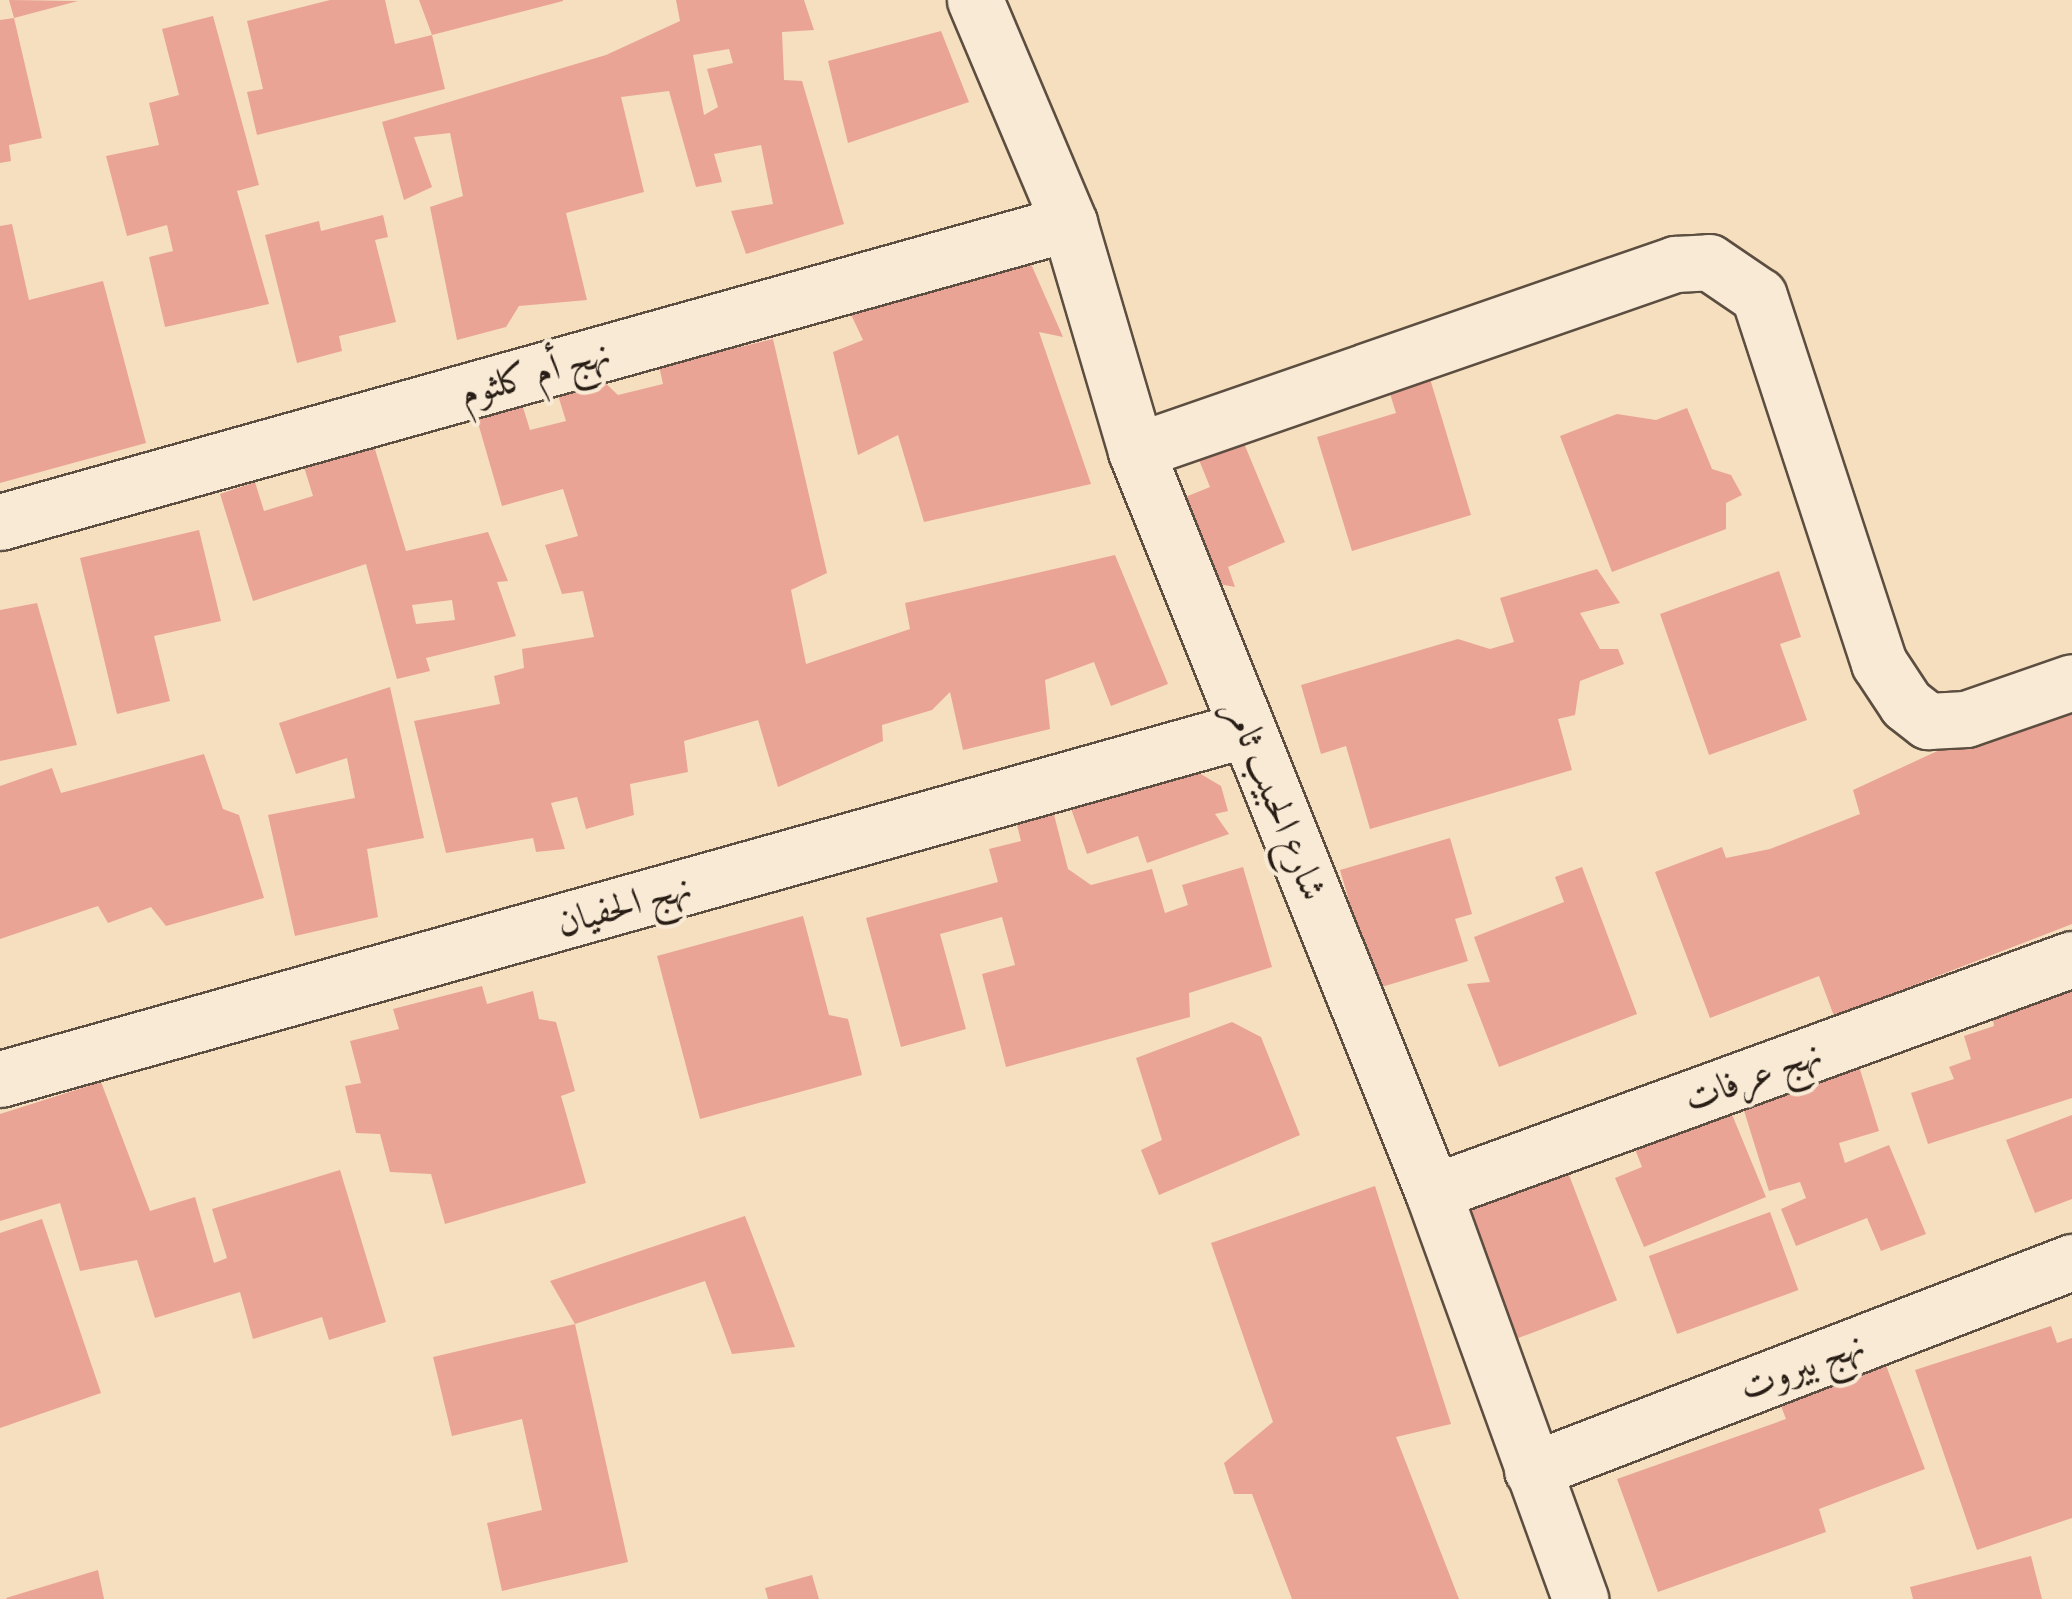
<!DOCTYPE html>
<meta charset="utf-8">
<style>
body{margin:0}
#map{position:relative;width:2072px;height:1599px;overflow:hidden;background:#f5dfbe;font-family:Alegreya,Amiri,serif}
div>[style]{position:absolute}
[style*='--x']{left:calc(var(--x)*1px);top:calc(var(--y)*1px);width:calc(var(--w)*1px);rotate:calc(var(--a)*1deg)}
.building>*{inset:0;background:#eaa495;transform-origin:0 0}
.roads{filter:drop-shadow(2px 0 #5c4e40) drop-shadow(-2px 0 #5c4e40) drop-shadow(0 2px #5c4e40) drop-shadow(0 -2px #5c4e40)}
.minor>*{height:55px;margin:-27.5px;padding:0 27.5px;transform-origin:27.5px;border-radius:27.5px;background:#f8ead5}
span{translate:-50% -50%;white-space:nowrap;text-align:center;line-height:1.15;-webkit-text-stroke:8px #f8ead5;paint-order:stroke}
.street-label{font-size:38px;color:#291e16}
</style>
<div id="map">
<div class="building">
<i style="clip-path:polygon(9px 0,78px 1px,14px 18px,42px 138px,9px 145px,11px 161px,0 163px,0 20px,14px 18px)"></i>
<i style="clip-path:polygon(330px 0,385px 0,395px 44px,432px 35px,445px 89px,257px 135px,247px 92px,263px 89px,247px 21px)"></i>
<i style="clip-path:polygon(419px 0,563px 0,563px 1px,432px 35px)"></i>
<i style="clip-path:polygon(evenodd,676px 0,804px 0,814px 30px,782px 32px,784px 80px,802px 81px,844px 224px,746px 254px,731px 211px,773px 204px,761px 145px,714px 154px,722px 182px,696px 187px,669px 91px,621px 97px,644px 192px,566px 213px,587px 300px,519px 306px,506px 327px,457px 340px,430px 207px,463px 196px,450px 133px,414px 137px,432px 187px,404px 200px,382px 122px,606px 55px,680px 21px,676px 0,729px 49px,733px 63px,707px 69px,718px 107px,704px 115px,693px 55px,729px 49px)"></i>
<i style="clip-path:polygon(213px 16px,259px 185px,237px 191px,269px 304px,165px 327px,149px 257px,173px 251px,167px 225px,127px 236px,106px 156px,159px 145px,149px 103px,179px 95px,162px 29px)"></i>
<i style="clip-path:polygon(941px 31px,969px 102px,848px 143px,828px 61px)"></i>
<i style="clip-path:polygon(383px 215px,388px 237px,375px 240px,396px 322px,339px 336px,342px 351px,297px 363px,265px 235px,319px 221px,321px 231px)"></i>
<i style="clip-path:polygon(12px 224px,29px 300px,103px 281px,146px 443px,0 483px,0 226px)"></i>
<i style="clip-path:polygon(1031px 264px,1063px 337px,1039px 332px,1091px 484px,924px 522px,898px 435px,858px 455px,833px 352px,863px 340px,846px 304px)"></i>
<i style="clip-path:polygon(773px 339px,827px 573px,791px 590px,806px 664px,910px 629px,905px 603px,1115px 555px,1168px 684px,1111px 706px,1094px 662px,1045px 680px,1050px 729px,963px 750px,950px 692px,932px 710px,882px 725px,883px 741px,778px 787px,758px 720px,684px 741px,688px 772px,630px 784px,634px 815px,586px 829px,577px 797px,551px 803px,565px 849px,536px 852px,533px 838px,446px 853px,414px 721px,500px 704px,494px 676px,524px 668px,522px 649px,594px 637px,583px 591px,562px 594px,545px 545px,578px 536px,563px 489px,502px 506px,476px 416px,522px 404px,530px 430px,566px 421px,557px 392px,602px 380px,618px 395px,663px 384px,659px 366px)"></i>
<i style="clip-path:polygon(1428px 372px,1471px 515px,1352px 551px,1317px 437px,1396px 413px,1387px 384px)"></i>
<i style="clip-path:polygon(1687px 408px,1712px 469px,1731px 475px,1742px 495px,1726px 503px,1726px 529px,1612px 572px,1560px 436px,1617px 414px,1656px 420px)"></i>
<i style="clip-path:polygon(evenodd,370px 433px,406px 551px,488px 532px,508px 581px,497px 582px,516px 636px,426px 658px,430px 671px,397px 679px,366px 564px,253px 601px,220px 494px,255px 482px,264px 511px,313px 496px,300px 454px,370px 433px,452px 600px,455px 620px,416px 624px,412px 605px,452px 600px)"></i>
<i style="clip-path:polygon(1243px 441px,1285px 542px,1228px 567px,1235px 587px,1214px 583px,1178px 500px,1210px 487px,1199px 460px)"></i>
<i style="clip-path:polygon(199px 530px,221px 621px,154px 636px,170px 701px,117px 714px,80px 558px)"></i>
<i style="clip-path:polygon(1597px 569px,1620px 603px,1580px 613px,1600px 649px,1618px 649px,1624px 664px,1580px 681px,1575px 715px,1558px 719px,1572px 770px,1370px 829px,1346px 746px,1321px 754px,1301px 685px,1458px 639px,1490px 649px,1514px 642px,1500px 598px)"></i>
<i style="clip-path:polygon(1779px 571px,1801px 637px,1780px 644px,1807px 720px,1709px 755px,1660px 614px)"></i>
<i style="clip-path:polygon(37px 603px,77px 745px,0 761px,0 610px)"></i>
<i style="clip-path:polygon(390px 687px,424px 838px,367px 849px,378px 917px,295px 936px,268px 815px,355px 798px,347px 758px,296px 774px,279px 723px)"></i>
<i style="clip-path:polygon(2072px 696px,2072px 924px,1834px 1016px,1819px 976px,1710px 1018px,1655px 872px,1722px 847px,1726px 858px,1770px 849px,1860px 814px,1853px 790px,2024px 711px)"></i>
<i style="clip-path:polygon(204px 754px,223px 809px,239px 815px,264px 898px,166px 926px,151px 907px,108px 923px,98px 906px,0 939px,0 786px,52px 768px,61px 793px)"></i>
<i style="clip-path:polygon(1193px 755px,1199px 773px,1221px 786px,1228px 811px,1215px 814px,1229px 834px,1147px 863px,1138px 836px,1087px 854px,1068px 800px)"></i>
<i style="clip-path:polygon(1051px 803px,1068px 869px,1091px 885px,1152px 869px,1165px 913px,1188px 905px,1182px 885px,1243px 867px,1272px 967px,1189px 993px,1190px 1017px,1006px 1067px,982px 974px,1015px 965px,1002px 917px,940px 934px,966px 1029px,901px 1047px,866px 918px,998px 882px,989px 849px,1021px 841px,1014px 813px)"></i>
<i style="clip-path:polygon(1450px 838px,1472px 914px,1455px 919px,1468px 961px,1375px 989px,1340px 870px)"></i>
<i style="clip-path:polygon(1582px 867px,1637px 1014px,1499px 1067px,1467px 984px,1490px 982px,1474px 937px,1564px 902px,1555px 877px)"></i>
<i style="clip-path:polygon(803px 916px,829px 1015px,848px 1019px,862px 1075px,700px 1119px,657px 956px)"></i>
<i style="clip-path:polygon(2072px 964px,2072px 1098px,1928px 1144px,1911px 1093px,1954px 1079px,1949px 1067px,1971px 1059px,1964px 1036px,1994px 1026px,1988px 992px)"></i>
<i style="clip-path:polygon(482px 986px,487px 1004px,533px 991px,539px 1019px,556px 1022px,575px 1091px,561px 1096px,586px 1183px,445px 1224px,431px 1174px,390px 1172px,380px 1134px,356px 1133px,345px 1086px,361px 1083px,350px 1041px,399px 1029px,393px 1009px)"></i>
<i style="clip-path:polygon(1232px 1022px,1261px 1037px,1300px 1135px,1159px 1195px,1141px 1150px,1162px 1140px,1136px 1058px)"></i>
<i style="clip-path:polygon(1858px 1063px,1879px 1131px,1839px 1143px,1845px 1163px,1889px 1145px,1926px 1234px,1881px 1251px,1867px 1218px,1796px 1246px,1781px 1209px,1806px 1198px,1800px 1182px,1769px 1191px,1741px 1101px)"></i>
<i style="clip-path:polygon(101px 1082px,150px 1211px,195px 1197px,214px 1263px,227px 1258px,212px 1209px,340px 1170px,386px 1322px,329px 1340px,322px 1317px,253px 1339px,240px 1292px,155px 1318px,137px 1260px,80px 1271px,60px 1203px,0 1221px,0 1114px)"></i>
<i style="clip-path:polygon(1724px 1095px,1766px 1197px,1644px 1247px,1615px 1178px,1642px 1167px,1629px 1134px)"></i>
<i style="clip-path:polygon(2072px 1115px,2072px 1199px,2035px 1213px,2006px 1140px)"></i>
<i style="left:1564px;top:1162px;width:148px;height:124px;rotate:69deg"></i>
<i style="clip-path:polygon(1375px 1186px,1451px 1424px,1396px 1437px,1459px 1599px,1292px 1599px,1252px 1494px,1234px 1494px,1224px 1463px,1273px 1422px,1211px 1243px)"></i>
<i style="left:1770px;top:1212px;width:83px;height:129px;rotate:70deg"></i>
<i style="clip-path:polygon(745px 1216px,795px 1347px,732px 1354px,705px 1281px,575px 1324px,550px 1281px)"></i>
<i style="clip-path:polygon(42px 1219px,101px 1393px,0 1428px,0 1233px)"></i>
<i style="clip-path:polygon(575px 1324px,628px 1562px,502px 1591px,487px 1523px,542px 1510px,522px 1419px,452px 1436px,433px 1357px)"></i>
<i style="clip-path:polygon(2051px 1326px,2057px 1343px,2072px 1338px,2072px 1518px,1977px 1550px,1915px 1370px)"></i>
<i style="clip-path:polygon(1881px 1352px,1925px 1469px,1819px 1509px,1826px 1532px,1658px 1592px,1617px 1479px,1786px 1419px,1776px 1393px)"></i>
<i style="clip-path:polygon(2031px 1556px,2042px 1599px,1913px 1599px,1910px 1587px)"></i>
<i style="clip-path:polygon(98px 1570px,104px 1599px,7px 1599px,6px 1598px)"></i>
<i style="clip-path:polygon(812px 1575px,819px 1599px,768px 1599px,765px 1588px)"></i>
</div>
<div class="roads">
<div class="minor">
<i style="--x:975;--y:0;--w:242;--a:67.1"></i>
<i style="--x:1069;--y:223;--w:238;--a:73.6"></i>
<i style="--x:1136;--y:451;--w:798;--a:68.16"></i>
<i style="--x:1433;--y:1192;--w:433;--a:70.1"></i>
<i style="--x:1136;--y:451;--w:571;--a:-19.13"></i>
<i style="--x:1675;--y:264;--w:34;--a:-3"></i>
<i style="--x:1709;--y:262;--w:60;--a:34.2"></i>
<i style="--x:1759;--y:296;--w:386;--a:71.9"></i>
<i style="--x:1879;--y:663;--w:49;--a:56.6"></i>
<i style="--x:1906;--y:704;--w:28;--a:38"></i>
<i style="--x:1928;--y:721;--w:38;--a:-3"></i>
<i style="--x:1966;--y:719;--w:112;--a:-19.2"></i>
<i style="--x:0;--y:522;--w:1110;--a:-15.63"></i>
<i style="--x:0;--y:1079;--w:1295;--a:-15.68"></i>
<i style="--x:1433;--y:1192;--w:680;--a:-20.03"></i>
<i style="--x:1532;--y:1470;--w:579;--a:-21.07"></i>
</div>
</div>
<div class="street-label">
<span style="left:535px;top:373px;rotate:-16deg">نهج أم كلثوم</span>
<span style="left:1276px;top:800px;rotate:68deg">شارع الحبيب ثامر</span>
<span style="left:624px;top:905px;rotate:-16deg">نهج الحفيان</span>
<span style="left:1753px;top:1076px;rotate:-20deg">نهج عرفات</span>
<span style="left:1802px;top:1366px;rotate:-21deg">نهج بيروت</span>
</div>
</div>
